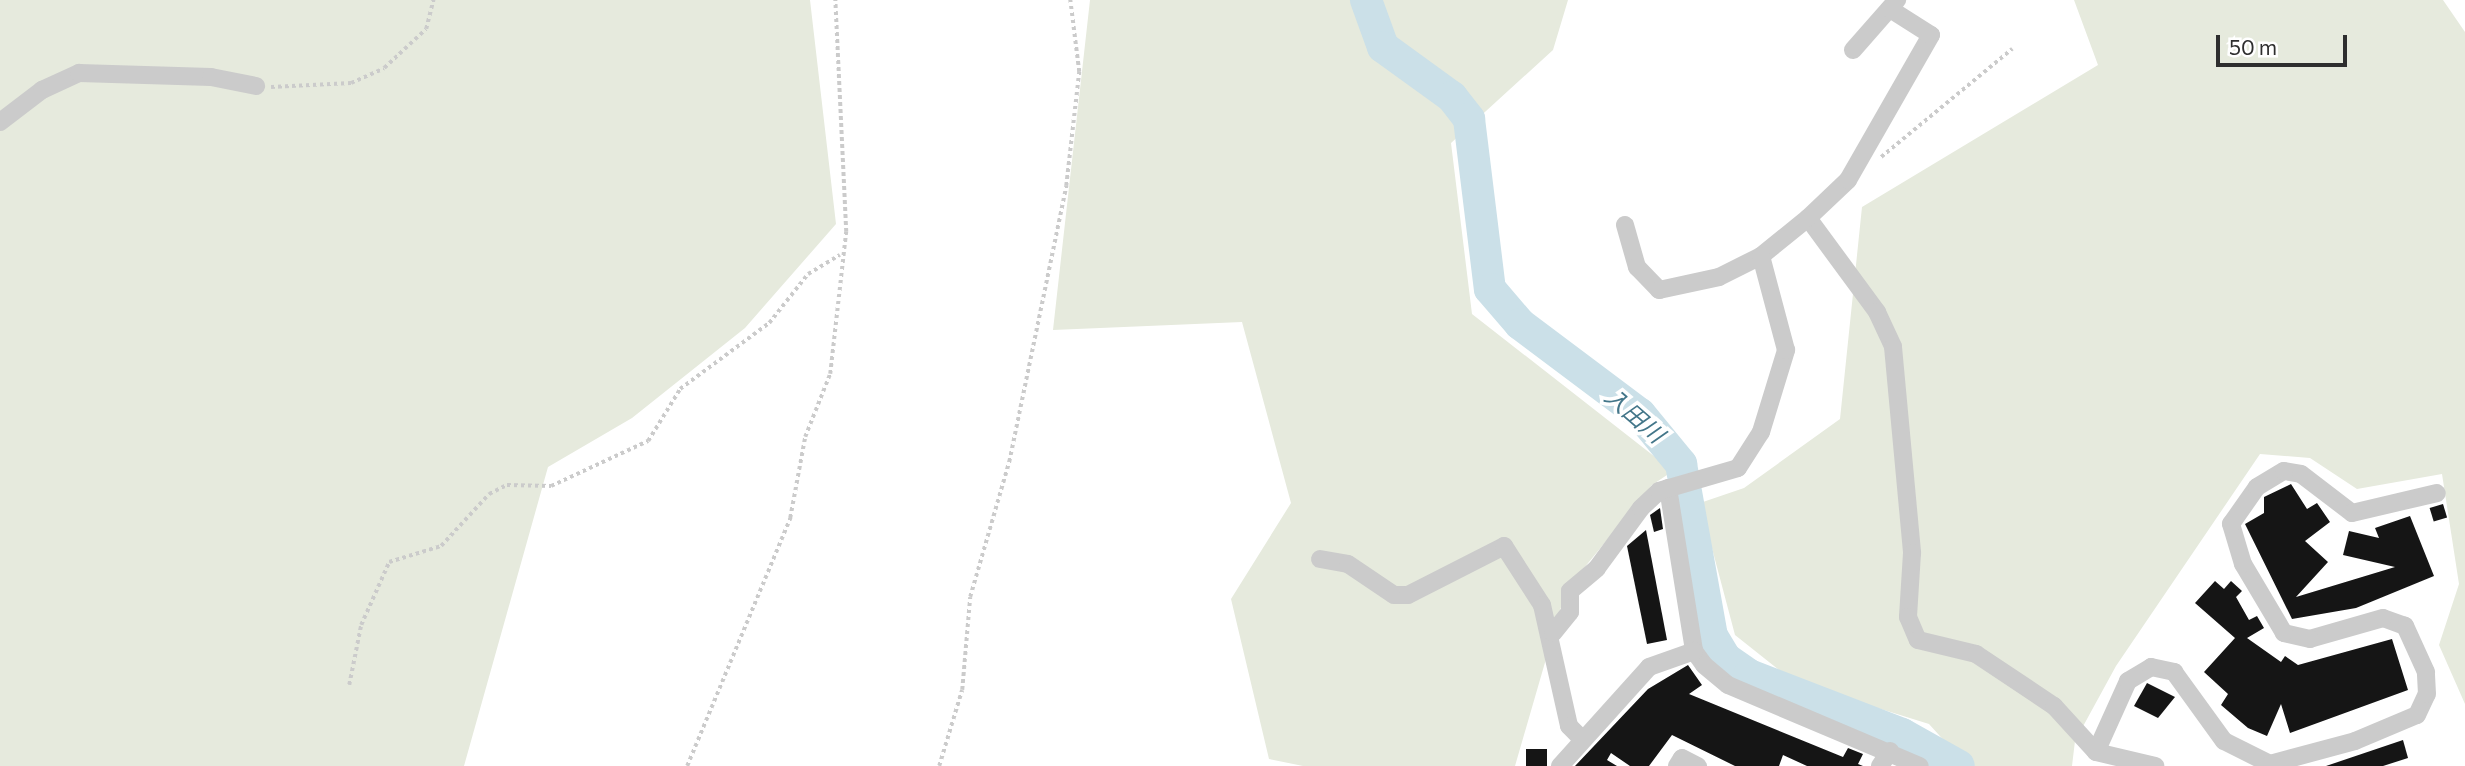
<!DOCTYPE html>
<meta charset="utf-8">
<style>
body{margin:0}
#map{position:relative;width:2465px;height:766px;overflow:hidden;background:#fff;font-family:Commissioner,"Noto Sans JP",sans-serif}
div>[style]{position:absolute}
[style*='--x']{left:calc(var(--x)*1px);top:calc(var(--y)*1px);width:calc(var(--w)*1px);rotate:calc(var(--a)*1deg)}
.green>*{inset:0;background:#e6eadd}
.river>*{height:32px;margin:-16px;padding:0 16px;transform-origin:16px;border-radius:16px;background:#cbe0e8}
.building>*{inset:0;background:#151515;transform-origin:0 0}
.path>*{height:3.5px;margin-top:-1.75px;transform-origin:0;background:repeating-linear-gradient(90deg,#cbcbcb 0 3.5px,transparent 0 7px)}
.minor>*{height:18px;margin:-9px;padding:0 9px;transform-origin:9px;border-radius:9px;background:#cbcbcb}
span{translate:-50% -50%;white-space:nowrap;text-align:center;line-height:1.15;-webkit-text-stroke:7px #fff;paint-order:stroke}
.water-label{font-size:23px;color:#437689;font-style:italic}
.scale{position:absolute;left:2216px;top:35px;width:131px;height:32px;box-sizing:border-box;border:4px solid #2e2e2e;border-top:0;padding-left:9px;font-size:21px;line-height:24px;white-space:nowrap;color:#2e2e2e;-webkit-text-stroke:5px #fff;paint-order:stroke}
</style>
<div id="map">
<div class="green">
<i style="clip-path:polygon(0 0,810px 0,836px 224px,745px 328px,632px 418px,548px 467px,464px 766px,0 766px)"></i>
<i style="clip-path:polygon(1090px 0,1568px 0,1553px 50px,1451px 143px,1472px 314px,1673px 471px,1652px 485px,1566px 590px,1515px 766px,1303px 766px,1269px 759px,1231px 599px,1291px 503px,1242px 322px,1053px 330px)"></i>
<i style="clip-path:polygon(2074px 0,2443px 0,2465px 32px,2465px 704px,2439px 645px,2459px 584px,2442px 474px,2357px 489px,2310px 458px,2260px 454px,2116px 666px,2075px 741px,2072px 766px,1967px 766px,1929px 724px,1794px 682px,1735px 635px,1700px 503px,1744px 488px,1840px 419px,1862px 207px,2098px 65px)"></i>
</div>
<div class="river">
<i style="--x:1366;--y:0;--w:50;--a:70.1"></i>
<i style="--x:1383;--y:47;--w:85;--a:35.9"></i>
<i style="--x:1452;--y:97;--w:28;--a:52"></i>
<i style="--x:1469;--y:119;--w:171;--a:83"></i>
<i style="--x:1490;--y:289;--w:46;--a:49.4"></i>
<i style="--x:1520;--y:324;--w:150;--a:36.9"></i>
<i style="--x:1640;--y:414;--w:65;--a:50.6"></i>
<i style="--x:1681;--y:464;--w:175;--a:79.8"></i>
<i style="--x:1712;--y:636;--w:26;--a:59"></i>
<i style="--x:1725;--y:658;--w:29;--a:35"></i>
<i style="--x:1749;--y:675;--w:164;--a:21.1"></i>
<i style="--x:1902;--y:734;--w:65;--a:29.3"></i>
</div>
<div class="building">
<i style="clip-path:polygon(2291px 484px,2307px 509px,2317px 503px,2330px 522px,2305px 541px,2328px 562px,2296px 597px,2395px 567px,2343px 555px,2349px 531px,2379px 538px,2375px 528px,2410px 516px,2434px 576px,2356px 608px,2292px 619px,2245px 524px,2264px 513px,2264px 497px)"></i>
<i style="left:2443px;top:504px;width:14px;height:14px;rotate:73deg"></i>
<i style="clip-path:polygon(1660px 508px,1663px 529px,1654px 532px,1650px 515px)"></i>
<i style="clip-path:polygon(1646px 530px,1667px 640px,1647px 644px,1627px 546px)"></i>
<i style="clip-path:polygon(2215px 581px,2224px 589px,2231px 581px,2242px 591px,2236px 597px,2249px 620px,2257px 616px,2264px 628px,2247px 638px,2281px 662px,2285px 656px,2298px 665px,2392px 639px,2408px 690px,2290px 733px,2281px 704px,2267px 736px,2248px 728px,2221px 705px,2228px 694px,2204px 672px,2235px 638px,2195px 603px)"></i>
<i style="clip-path:polygon(1688px 665px,1702px 685px,1689px 694px,1843px 757px,1848px 748px,1863px 754px,1858px 764px,1863px 766px,1807px 766px,1783px 755px,1779px 766px,1735px 766px,1672px 735px,1649px 766px,1630px 766px,1611px 753px,1607px 760px,1617px 766px,1575px 766px,1648px 689px)"></i>
<i style="clip-path:polygon(2147px 683px,2175px 697px,2158px 718px,2134px 706px)"></i>
<i style="clip-path:polygon(2403px 740px,2408px 758px,2383px 766px,2326px 766px)"></i>
<i style="left:1526px;top:749px;width:21px;height:17px"></i>
</div>
<div class="path">
<i style="--x:271;--y:87;--w:80;--a:-2.9"></i>
<i style="--x:351;--y:83;--w:36;--a:-24"></i>
<i style="--x:384;--y:68;--w:57;--a:-42.9"></i>
<i style="--x:426;--y:29;--w:30;--a:-76"></i>
<i style="--x:1881;--y:157;--w:170;--a:-39.5"></i>
<i style="--x:349;--y:685;--w:61;--a:-78.7"></i>
<i style="--x:361;--y:625;--w:69;--a:-66"></i>
<i style="--x:389;--y:562;--w:54;--a:-17.1"></i>
<i style="--x:441;--y:546;--w:71;--a:-47.3"></i>
<i style="--x:489;--y:494;--w:20;--a:-27"></i>
<i style="--x:507;--y:485;--w:44;--a:1.3"></i>
<i style="--x:551;--y:486;--w:107;--a:-24.9"></i>
<i style="--x:648;--y:441;--w:61;--a:-58.4"></i>
<i style="--x:680;--y:389;--w:111;--a:-36.6"></i>
<i style="--x:769;--y:323;--w:63;--a:-51.5"></i>
<i style="--x:808;--y:274;--w:37;--a:-31"></i>
<i style="--x:687;--y:766;--w:269;--a:-67.4"></i>
<i style="--x:790;--y:518;--w:82;--a:-79.5"></i>
<i style="--x:805;--y:437;--w:68;--a:-68.4"></i>
<i style="--x:830;--y:374;--w:143;--a:-83.6"></i>
<i style="--x:846;--y:232;--w:232;--a:-92.7"></i>
<i style="--x:939;--y:766;--w:79;--a:-73.2"></i>
<i style="--x:962;--y:690;--w:93;--a:-85.1"></i>
<i style="--x:970;--y:597;--w:141;--a:-73.9"></i>
<i style="--x:1009;--y:462;--w:282;--a:-78.3"></i>
<i style="--x:1066;--y:186;--w:115;--a:-83.5"></i>
<i style="--x:1079;--y:72;--w:73;--a:-97.1"></i>
</div>
<div class="minor">
<i style="--x:1853;--y:50;--w:67;--a:-48.7"></i>
<i style="--x:0;--y:122;--w:53;--a:-37.3"></i>
<i style="--x:42;--y:90;--w:41;--a:-24.7"></i>
<i style="--x:79;--y:73;--w:132;--a:1.7"></i>
<i style="--x:211;--y:77;--w:46;--a:11.3"></i>
<i style="--x:1808;--y:218;--w:117;--a:53.7"></i>
<i style="--x:1877;--y:312;--w:38;--a:65"></i>
<i style="--x:1893;--y:347;--w:207;--a:84.7"></i>
<i style="--x:1912;--y:553;--w:64;--a:93.6"></i>
<i style="--x:1908;--y:617;--w:25;--a:67"></i>
<i style="--x:1918;--y:640;--w:60;--a:13.6"></i>
<i style="--x:1976;--y:654;--w:94;--a:33.7"></i>
<i style="--x:2054;--y:706;--w:62;--a:47.6"></i>
<i style="--x:2096;--y:752;--w:61;--a:13.3"></i>
<i style="--x:1625;--y:225;--w:44;--a:74.1"></i>
<i style="--x:1637;--y:267;--w:32;--a:46"></i>
<i style="--x:1659;--y:290;--w:61;--a:-12.2"></i>
<i style="--x:1719;--y:277;--w:47;--a:-26.6"></i>
<i style="--x:1761;--y:256;--w:60;--a:-39"></i>
<i style="--x:1808;--y:218;--w:55;--a:-43.5"></i>
<i style="--x:1848;--y:180;--w:167;--a:-60.2"></i>
<i style="--x:1931;--y:35;--w:49;--a:-147.6"></i>
<i style="--x:1668;--y:488;--w:165;--a:80.9"></i>
<i style="--x:1694;--y:651;--w:17;--a:54"></i>
<i style="--x:1704;--y:665;--w:31;--a:40"></i>
<i style="--x:1728;--y:685;--w:208;--a:22.9"></i>
<i style="--x:1320;--y:559;--w:28;--a:10"></i>
<i style="--x:1348;--y:564;--w:55;--a:34"></i>
<i style="--x:1394;--y:595;--w:14;--a:0"></i>
<i style="--x:1408;--y:595;--w:108;--a:-27"></i>
<i style="--x:1504;--y:546;--w:70;--a:57.2"></i>
<i style="--x:1542;--y:605;--w:124;--a:77.4"></i>
<i style="--x:1569;--y:726;--w:16;--a:45"></i>
<i style="--x:1553;--y:633;--w:27;--a:-51"></i>
<i style="--x:1570;--y:612;--w:21;--a:-90"></i>
<i style="--x:1570;--y:591;--w:35;--a:-40"></i>
<i style="--x:1597;--y:568;--w:74;--a:-53.7"></i>
<i style="--x:1641;--y:508;--w:25;--a:-43"></i>
<i style="--x:1659;--y:491;--w:82;--a:-16.2"></i>
<i style="--x:1738;--y:468;--w:43;--a:-57.4"></i>
<i style="--x:1761;--y:432;--w:86;--a:-73"></i>
<i style="--x:1786;--y:350;--w:97;--a:-104.9"></i>
<i style="--x:2096;--y:752;--w:78;--a:-65.7"></i>
<i style="--x:2128;--y:681;--w:27;--a:-31"></i>
<i style="--x:2151;--y:667;--w:24;--a:12"></i>
<i style="--x:2174;--y:672;--w:85;--a:54.1"></i>
<i style="--x:2224;--y:741;--w:51;--a:26.6"></i>
<i style="--x:2270;--y:764;--w:88;--a:-15.1"></i>
<i style="--x:2355;--y:741;--w:67;--a:-22.8"></i>
<i style="--x:2417;--y:715;--w:23;--a:-65"></i>
<i style="--x:2427;--y:694;--w:22;--a:-93"></i>
<i style="--x:2426;--y:672;--w:51;--a:-114.5"></i>
<i style="--x:2405;--y:626;--w:23;--a:-160"></i>
<i style="--x:2383;--y:618;--w:76;--a:164"></i>
<i style="--x:2310;--y:639;--w:27;--a:-167"></i>
<i style="--x:2284;--y:633;--w:80;--a:-120.7"></i>
<i style="--x:2243;--y:564;--w:42;--a:-106.7"></i>
<i style="--x:2231;--y:524;--w:45;--a:-54.9"></i>
<i style="--x:2257;--y:487;--w:31;--a:-31"></i>
<i style="--x:2284;--y:471;--w:17;--a:10"></i>
<i style="--x:2301;--y:474;--w:64;--a:37.4"></i>
<i style="--x:2352;--y:513;--w:87;--a:-13.2"></i>
<i style="--x:1560;--y:766;--w:133;--a:-48"></i>
<i style="--x:1649;--y:667;--w:48;--a:-19.6"></i>
<i style="--x:1677;--y:766;--w:9;--a:-58"></i>
<i style="--x:1682;--y:758;--w:18;--a:27"></i>
<i style="--x:1880;--y:766;--w:18;--a:-56"></i>
</div>
<div class="water-label">
<span style="left:1635px;top:415px;rotate:41deg">入田川</span>
</div>
<div class="scale">50 m</div>
</div>
